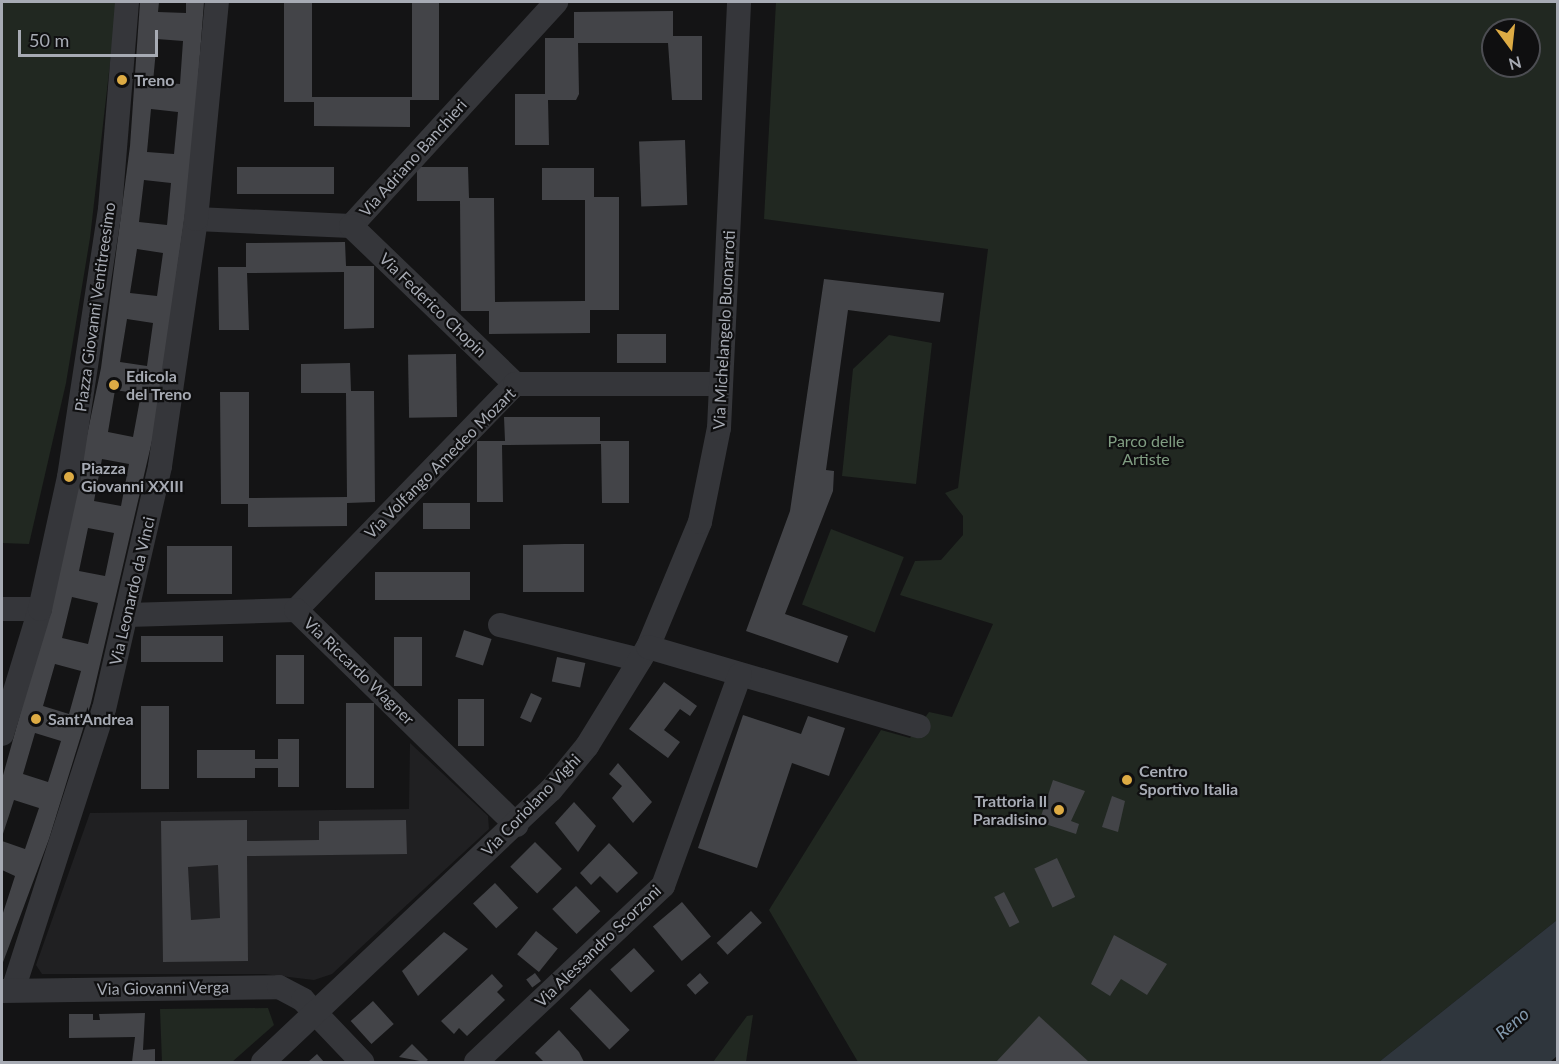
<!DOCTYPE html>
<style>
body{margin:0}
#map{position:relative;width:1559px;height:1064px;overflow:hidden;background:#141415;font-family:Lato,sans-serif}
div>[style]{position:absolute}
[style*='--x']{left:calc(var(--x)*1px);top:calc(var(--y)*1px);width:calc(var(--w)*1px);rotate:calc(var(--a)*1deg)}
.built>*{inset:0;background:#202022}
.green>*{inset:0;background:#212821;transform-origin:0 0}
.water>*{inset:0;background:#2f363d}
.building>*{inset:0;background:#434448;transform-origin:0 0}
.minor>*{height:24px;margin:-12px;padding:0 12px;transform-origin:12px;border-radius:12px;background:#35363a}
.dots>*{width:16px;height:16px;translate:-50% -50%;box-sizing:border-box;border:3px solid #0f0f10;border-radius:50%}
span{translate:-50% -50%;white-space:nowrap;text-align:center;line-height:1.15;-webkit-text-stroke:4.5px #0f0f10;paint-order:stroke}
.poi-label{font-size:16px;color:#a7abb4;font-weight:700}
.left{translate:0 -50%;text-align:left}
.right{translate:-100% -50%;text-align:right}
.street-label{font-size:16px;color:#a7abb4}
.park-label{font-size:16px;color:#809d82}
.water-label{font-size:18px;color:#8298ac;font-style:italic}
.frame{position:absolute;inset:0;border:3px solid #a7abb4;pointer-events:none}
.north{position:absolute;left:1481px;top:18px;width:60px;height:60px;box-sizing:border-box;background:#0f0f10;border:2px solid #4c4d52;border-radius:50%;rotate:165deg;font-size:16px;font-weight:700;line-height:24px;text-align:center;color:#a7abb4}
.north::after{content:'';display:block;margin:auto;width:21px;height:27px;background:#ddab44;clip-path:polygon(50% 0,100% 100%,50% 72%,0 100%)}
.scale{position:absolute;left:18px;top:30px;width:140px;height:27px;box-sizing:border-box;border:3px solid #a7abb4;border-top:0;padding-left:8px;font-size:18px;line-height:21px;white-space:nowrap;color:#a7abb4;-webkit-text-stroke:4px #0f0f10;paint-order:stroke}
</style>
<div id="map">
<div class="built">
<i style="clip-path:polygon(410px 743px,488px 816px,489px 829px,332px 974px,314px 980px,264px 974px,42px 974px,36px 965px,90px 813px,409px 809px)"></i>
</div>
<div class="green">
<i style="clip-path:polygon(2px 2px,117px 2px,90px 238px,66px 383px,29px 544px,2px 543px)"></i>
<i style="clip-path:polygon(evenodd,776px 2px,1557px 2px,1557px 920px,1379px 1062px,858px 1062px,769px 910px,881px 730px,910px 738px,929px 712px,952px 717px,993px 624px,900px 595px,915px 561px,941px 560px,963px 535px,963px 516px,945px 493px,958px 488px,988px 249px,764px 219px,776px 2px,1493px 30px,1529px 30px,1529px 66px,1493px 66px,1493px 30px)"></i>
<i style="clip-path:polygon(889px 335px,932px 343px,916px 484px,842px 476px,853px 369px)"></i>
<i style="left:831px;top:529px;width:78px;height:81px;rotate:21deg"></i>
<i style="clip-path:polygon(268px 1008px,274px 1025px,232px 1062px,162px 1062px,160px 1009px)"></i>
<i style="clip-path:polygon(753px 1015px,746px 1062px,713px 1062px,747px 1016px)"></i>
</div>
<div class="water">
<i style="clip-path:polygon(1557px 920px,1557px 1056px,1550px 1062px,1379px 1062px)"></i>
</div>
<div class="building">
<i style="clip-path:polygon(evenodd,140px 2px,159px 2px,158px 12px,186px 13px,186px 2px,204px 2px,191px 171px,155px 428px,91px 703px,49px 839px,2px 965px,2px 916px,15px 876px,2px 870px,2px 841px,25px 849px,39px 808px,14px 800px,2px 837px,2px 779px,55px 589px,101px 368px,130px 146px,140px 2px,157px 39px,183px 41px,180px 84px,153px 82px,157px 39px,140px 2px,151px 109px,178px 112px,174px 154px,147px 152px,151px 109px,140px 2px,144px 180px,171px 183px,167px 225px,139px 222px,144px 180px,140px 2px,137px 249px,163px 253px,157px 296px,130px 293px,137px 249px,140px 2px,127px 319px,153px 323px,147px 366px,120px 362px,127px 319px,140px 2px,115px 390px,141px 394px,133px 437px,108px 432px,115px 390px,140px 2px,102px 459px,129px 464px,121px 506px,94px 501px,102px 459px,140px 2px,88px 528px,114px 533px,105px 576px,79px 571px,88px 528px,140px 2px,72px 597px,98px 603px,88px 644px,62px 638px,72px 597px,140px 2px,55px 664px,81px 671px,69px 714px,43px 706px,55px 664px,140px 2px,35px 733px,61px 741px,48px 782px,23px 774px,35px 733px)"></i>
<i style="clip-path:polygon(284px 2px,312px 2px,312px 97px,412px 97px,412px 2px,439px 2px,439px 100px,410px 100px,410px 127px,314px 126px,314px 102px,284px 102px)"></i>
<i style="clip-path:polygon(673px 11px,673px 36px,702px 36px,702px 100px,672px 100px,668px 43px,578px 43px,579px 94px,576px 100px,548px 100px,549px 145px,515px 145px,515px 94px,545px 94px,545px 38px,574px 38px,574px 12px)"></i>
<i style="left:685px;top:140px;width:65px;height:46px;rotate:88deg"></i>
<i style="left:237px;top:167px;width:97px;height:27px"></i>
<i style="clip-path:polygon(417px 167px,468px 167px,469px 198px,494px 198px,495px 302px,585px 301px,585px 200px,542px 200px,542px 168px,594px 168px,594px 197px,619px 197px,619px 310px,590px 310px,590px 333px,489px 334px,489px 311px,461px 311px,460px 201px,417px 201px)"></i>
<i style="clip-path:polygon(345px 242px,346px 266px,374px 266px,374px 328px,344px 329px,344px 272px,247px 273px,249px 330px,219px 330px,218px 267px,246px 267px,246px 243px)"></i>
<i style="clip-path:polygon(824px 279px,944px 293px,940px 322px,848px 310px,826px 470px,834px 471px,833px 491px,785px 614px,848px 636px,838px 663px,746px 631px,790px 511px)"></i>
<i style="left:666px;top:334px;width:29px;height:49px;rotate:90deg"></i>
<i style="left:456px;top:354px;width:63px;height:48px;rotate:89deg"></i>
<i style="clip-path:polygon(350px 363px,351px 391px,374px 391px,375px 502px,347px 503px,347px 526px,248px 527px,248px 504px,221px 504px,220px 392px,249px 392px,249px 498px,347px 497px,346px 393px,301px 393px,301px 364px)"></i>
<i style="clip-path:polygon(504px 417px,600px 417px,600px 441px,629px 441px,629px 503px,602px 503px,601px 444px,502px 445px,503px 502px,477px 502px,477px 441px,505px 441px)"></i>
<i style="left:423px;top:503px;width:47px;height:26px"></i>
<i style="clip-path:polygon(564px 544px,584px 544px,584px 592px,523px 592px,523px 545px)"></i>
<i style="left:167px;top:546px;width:65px;height:48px"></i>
<i style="left:470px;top:572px;width:28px;height:95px;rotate:90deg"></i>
<i style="left:464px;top:630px;width:29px;height:28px;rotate:18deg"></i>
<i style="left:223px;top:636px;width:26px;height:82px;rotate:90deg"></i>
<i style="left:394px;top:637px;width:28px;height:49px"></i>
<i style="left:304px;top:655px;width:49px;height:28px;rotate:90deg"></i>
<i style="left:557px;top:657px;width:29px;height:25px;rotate:12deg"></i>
<i style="clip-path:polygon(664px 682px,697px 706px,690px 716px,680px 709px,664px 730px,680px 742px,668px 758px,629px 729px)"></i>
<i style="left:531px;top:693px;width:12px;height:27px;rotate:24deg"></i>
<i style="left:458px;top:699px;width:26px;height:47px"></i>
<i style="left:346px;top:703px;width:28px;height:85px"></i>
<i style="left:141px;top:706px;width:28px;height:83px"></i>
<i style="clip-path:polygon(743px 715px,801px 734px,808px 716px,845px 728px,829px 776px,792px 763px,757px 868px,698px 848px)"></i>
<i style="clip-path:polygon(278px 739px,299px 739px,299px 787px,278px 787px,278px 768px,255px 768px,255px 778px,197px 778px,197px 750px,255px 750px,255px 759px,278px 759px)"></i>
<i style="clip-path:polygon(618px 763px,652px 802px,633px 823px,612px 798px,622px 786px,609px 774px)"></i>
<i style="clip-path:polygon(1053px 780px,1085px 791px,1071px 821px,1079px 824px,1076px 834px,1039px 822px)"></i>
<i style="clip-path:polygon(1112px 796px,1125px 801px,1118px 832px,1102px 827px)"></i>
<i style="clip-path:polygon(574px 802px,596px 826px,578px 852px,555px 823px)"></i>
<i style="clip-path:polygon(evenodd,247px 820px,247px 841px,319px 840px,319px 821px,406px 820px,407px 854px,247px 856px,248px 961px,163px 962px,161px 821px,247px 820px,218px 865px,220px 918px,191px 920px,188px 867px,218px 865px)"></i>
<i style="left:535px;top:842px;width:38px;height:35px;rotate:45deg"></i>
<i style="clip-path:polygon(609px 843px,638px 873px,617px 893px,600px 876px,591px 885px,580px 873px)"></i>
<i style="left:1057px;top:858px;width:43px;height:25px;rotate:65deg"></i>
<i style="left:495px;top:883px;width:34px;height:30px;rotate:47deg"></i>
<i style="left:576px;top:886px;width:35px;height:33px;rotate:46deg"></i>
<i style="left:1004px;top:892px;width:34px;height:11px;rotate:63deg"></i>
<i style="left:682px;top:902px;width:45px;height:38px;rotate:50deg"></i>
<i style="left:751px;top:911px;width:16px;height:47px;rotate:47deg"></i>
<i style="left:536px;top:931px;width:28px;height:30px;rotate:39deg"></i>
<i style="clip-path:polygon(444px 932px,468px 949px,418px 996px,402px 971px)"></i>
<i style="clip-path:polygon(1114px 935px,1167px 964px,1147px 995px,1121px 979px,1110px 996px,1091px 984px)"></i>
<i style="left:634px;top:948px;width:31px;height:32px;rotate:48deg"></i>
<i style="left:535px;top:973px;width:10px;height:11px;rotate:53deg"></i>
<i style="left:700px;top:973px;width:13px;height:18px;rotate:48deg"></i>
<i style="clip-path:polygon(492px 974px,503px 986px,497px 992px,505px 1000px,467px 1036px,459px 1028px,454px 1034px,441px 1021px)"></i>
<i style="left:590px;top:989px;width:57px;height:28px;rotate:46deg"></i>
<i style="left:373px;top:1001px;width:31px;height:30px;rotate:48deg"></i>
<i style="clip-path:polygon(145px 1013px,143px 1050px,155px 1049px,155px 1062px,132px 1062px,135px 1037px,69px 1038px,69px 1014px,93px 1014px,93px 1020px,100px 1020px,99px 1014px)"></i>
<i style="clip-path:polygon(1039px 1016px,1089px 1062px,996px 1062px)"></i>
<i style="clip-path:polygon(559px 1030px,579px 1052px,584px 1062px,544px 1062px,535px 1053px)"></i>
<i style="clip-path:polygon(412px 1044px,428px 1060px,425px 1062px,399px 1057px)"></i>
<i style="clip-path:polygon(317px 1054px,324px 1062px,308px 1062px)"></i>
</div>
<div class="minor">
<i style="--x:196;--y:219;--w:155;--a:2.6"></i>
<i style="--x:351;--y:226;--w:304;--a:-47.5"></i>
<i style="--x:351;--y:226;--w:228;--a:43.9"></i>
<i style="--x:2;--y:609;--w:38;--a:0"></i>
<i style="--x:296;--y:610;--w:315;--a:-45.9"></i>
<i style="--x:515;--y:384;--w:206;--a:0"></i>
<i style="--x:127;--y:615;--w:169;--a:-1.7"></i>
<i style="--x:296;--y:610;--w:308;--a:44.3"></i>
<i style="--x:500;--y:625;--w:144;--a:14"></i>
<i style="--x:648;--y:647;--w:135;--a:-67.4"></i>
<i style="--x:700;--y:522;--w:96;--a:-78.6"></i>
<i style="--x:719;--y:428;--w:426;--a:-87.3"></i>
<i style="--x:2;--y:734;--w:131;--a:-73.1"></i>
<i style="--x:40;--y:609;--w:135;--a:-77.6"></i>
<i style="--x:69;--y:477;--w:271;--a:-81.3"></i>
<i style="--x:110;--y:209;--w:208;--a:-85.3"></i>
<i style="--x:13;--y:990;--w:295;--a:-72.1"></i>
<i style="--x:104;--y:709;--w:249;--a:-77"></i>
<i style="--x:160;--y:466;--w:250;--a:-81.7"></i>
<i style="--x:196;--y:219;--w:218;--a:-84.5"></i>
<i style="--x:2;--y:991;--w:277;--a:-0.8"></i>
<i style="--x:279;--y:987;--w:27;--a:28"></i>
<i style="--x:303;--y:1000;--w:86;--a:46.4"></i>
<i style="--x:263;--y:1062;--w:396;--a:-43.4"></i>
<i style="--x:551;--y:790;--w:57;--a:-50.7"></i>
<i style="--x:587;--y:746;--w:116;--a:-58.4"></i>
<i style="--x:648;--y:647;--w:282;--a:16.3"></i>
<i style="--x:476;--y:1062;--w:257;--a:-43.3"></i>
<i style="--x:663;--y:886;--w:225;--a:-70"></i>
</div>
<div class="dots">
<i style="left:122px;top:80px;background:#ddab44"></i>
<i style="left:114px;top:385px;background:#ddab44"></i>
<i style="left:69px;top:477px;background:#ddab44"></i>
<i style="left:36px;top:719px;background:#ddab44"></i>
<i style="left:1127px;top:780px;background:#ddab44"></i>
<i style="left:1059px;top:810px;background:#ddab44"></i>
</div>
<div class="poi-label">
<span class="left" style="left:134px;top:80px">Treno</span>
<span class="left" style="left:126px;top:385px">Edicola<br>del Treno</span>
<span class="left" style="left:81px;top:477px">Piazza<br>Giovanni XXIII</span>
<span class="left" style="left:48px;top:719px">Sant'Andrea</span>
<span class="left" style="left:1139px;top:780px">Centro<br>Sportivo Italia</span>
<span class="right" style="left:1047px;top:810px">Trattoria Il<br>Paradisino</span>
</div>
<div class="street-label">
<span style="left:413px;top:158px;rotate:-48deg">Via Adriano Banchieri</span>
<span style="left:433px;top:305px;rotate:44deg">Via Federico Chopin</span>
<span style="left:95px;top:307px;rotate:-82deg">Piazza Giovanni Ventitreesimo</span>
<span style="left:724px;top:330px;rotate:-87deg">Via Michelangelo Buonarroti</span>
<span style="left:440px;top:463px;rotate:-45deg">Via Volfango Amedeo Mozart</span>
<span style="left:132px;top:591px;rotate:-77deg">Via Leonardo da Vinci</span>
<span style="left:359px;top:671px;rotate:44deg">Via Riccardo Wagner</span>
<span style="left:531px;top:805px;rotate:-46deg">Via Coriolano Vighi</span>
<span style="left:598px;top:946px;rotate:-44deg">Via Alessandro Scorzoni</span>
<span style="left:163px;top:988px;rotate:-1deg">Via Giovanni Verga</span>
</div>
<div class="park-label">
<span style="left:1146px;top:450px">Parco delle<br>Artiste</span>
</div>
<div class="water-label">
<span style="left:1512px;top:1023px;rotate:-41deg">Reno</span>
</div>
<div class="frame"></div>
<div class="north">N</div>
<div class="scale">50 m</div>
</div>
